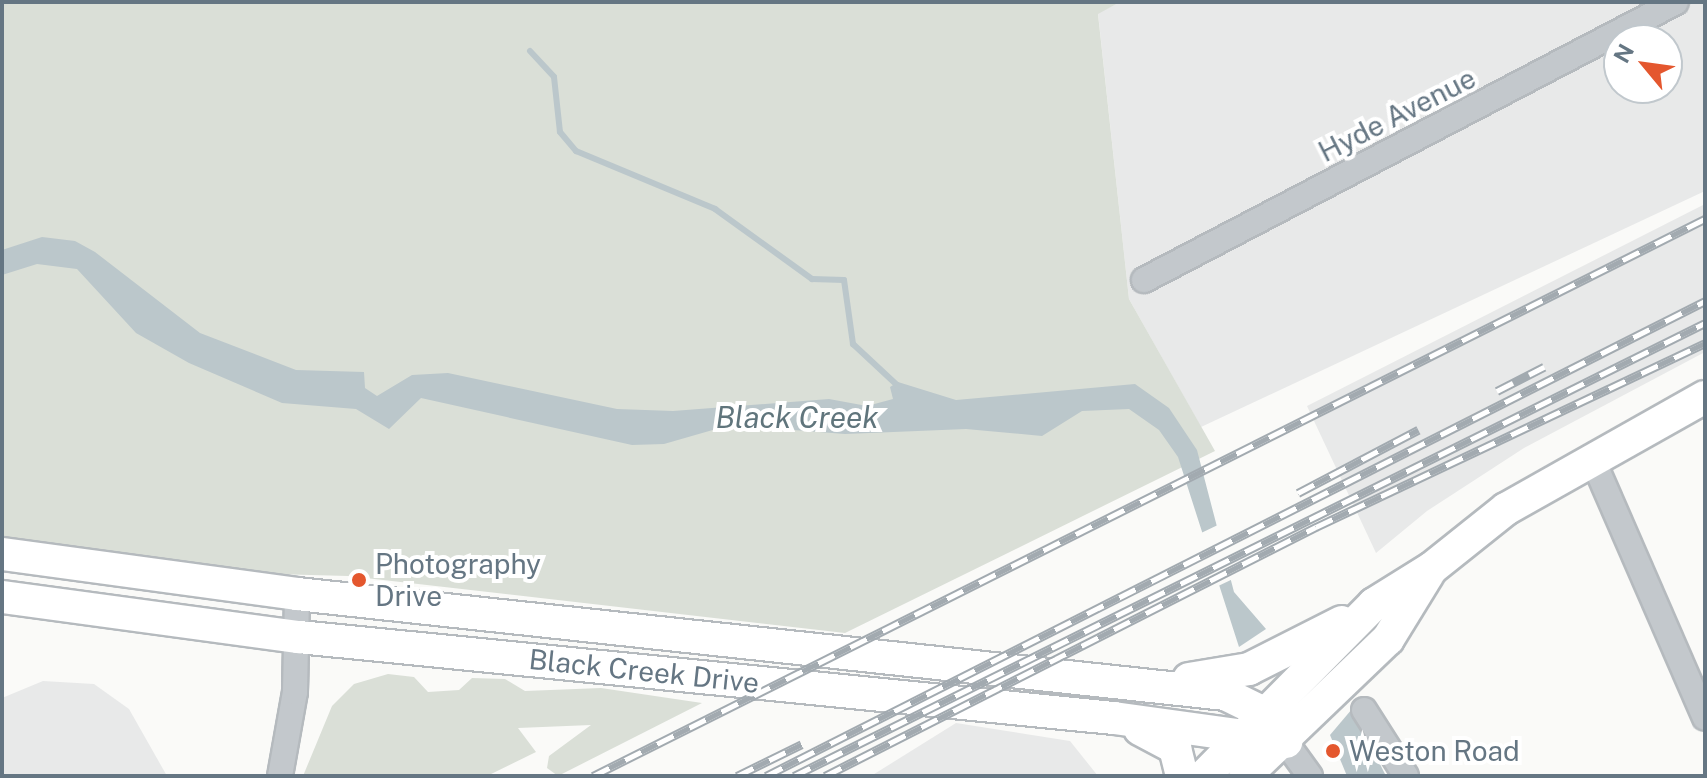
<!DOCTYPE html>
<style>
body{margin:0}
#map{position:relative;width:1707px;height:778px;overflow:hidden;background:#fafaf8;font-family:"Public Sans",sans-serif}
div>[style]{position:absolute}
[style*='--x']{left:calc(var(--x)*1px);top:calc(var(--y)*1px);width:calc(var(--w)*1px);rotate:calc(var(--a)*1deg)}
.built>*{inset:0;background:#e8e9e9}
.green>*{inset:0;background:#dadfd7}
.water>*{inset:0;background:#bbc7cb}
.pier>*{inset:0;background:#fafaf8}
.stream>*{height:6px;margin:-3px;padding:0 3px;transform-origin:3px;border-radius:3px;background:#bbc7cb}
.roads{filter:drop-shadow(2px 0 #b5babe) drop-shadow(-2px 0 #b5babe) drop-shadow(0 2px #b5babe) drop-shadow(0 -2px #b5babe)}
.minor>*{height:24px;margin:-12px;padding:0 12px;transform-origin:12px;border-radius:12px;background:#c3c8cc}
.major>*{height:32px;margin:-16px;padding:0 16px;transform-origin:16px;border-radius:16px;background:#fff}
.rail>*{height:9px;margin-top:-4.5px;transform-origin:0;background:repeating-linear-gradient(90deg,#fff 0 18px,#a2aab0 0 36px);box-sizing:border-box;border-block:2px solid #a2aab0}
.dots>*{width:22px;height:22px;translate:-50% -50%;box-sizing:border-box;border:4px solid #fff;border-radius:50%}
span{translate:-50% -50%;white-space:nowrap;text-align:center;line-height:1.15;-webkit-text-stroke:8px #fff;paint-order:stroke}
.street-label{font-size:28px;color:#657683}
.poi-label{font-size:28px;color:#657683}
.left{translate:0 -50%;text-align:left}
.water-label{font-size:30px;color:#60757c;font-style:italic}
.frame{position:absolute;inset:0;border:4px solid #657683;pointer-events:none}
.north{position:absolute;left:1603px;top:24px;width:80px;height:80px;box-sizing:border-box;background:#fff;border:2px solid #c1c8cd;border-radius:50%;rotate:299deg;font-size:22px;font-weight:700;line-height:32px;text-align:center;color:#657683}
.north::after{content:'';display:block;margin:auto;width:28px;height:36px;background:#e4572e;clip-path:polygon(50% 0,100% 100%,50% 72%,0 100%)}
</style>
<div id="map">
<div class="built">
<i style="clip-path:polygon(evenodd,1120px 2px,1705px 2px,1705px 191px,1201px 427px,1129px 299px,1098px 13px,1120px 2px,1619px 40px,1667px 40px,1667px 88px,1619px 88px,1619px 40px)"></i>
<i style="clip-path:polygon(1705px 204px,1705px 352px,1524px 448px,1427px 511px,1376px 553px,1307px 406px)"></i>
<i style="clip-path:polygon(43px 681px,94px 684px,129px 709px,167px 776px,2px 776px,2px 698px)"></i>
<i style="clip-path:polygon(956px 723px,1070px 741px,1098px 776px,871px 776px)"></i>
</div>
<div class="green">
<i style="clip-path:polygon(2px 2px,1120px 2px,1098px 14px,1129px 299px,1215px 451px,845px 633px,348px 576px,240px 573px,2px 541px)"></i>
<i style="clip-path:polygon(388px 674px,414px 677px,428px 692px,459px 690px,472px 678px,505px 679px,525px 691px,601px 688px,702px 703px,558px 776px,547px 768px,549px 756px,591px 725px,518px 728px,536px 752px,487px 776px,303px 776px,332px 706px,354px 684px)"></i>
</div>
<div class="water">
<i style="clip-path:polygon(42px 237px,75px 241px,95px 252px,200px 333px,296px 370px,364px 372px,365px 388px,377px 396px,412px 375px,448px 373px,617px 409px,673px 411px,829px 399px,867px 406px,893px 399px,890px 387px,898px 382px,956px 400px,1135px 384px,1169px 408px,1197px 450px,1234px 592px,1266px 629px,1239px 647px,1178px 457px,1159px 430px,1129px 409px,1082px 411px,1042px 436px,966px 429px,845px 434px,730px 425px,664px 444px,632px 445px,421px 398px,389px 429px,356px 409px,282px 403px,189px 363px,136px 333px,77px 269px,37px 264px,2px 275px,2px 250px)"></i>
<i style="clip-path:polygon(1352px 709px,1386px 776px,1347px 776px,1330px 735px)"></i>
</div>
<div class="pier">
<i style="clip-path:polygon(1222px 523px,1235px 578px,1214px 588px,1199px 534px)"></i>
</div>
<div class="stream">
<i style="--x:530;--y:51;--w:35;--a:47"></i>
<i style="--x:554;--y:77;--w:55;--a:83.8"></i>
<i style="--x:560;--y:132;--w:25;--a:50"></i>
<i style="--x:576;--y:151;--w:151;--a:22.6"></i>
<i style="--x:715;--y:209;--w:120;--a:35.8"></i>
<i style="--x:812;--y:279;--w:32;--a:2"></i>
<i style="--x:844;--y:280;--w:65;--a:82"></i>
<i style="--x:853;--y:344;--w:62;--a:43"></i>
</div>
<div class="roads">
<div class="minor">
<i style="--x:1144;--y:280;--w:600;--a:-27.59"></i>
<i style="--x:1592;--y:458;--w:283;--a:66.5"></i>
<i style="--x:1364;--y:710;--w:78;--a:57.5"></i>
<i style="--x:1276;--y:729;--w:58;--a:54.1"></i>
<i style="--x:280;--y:776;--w:85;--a:-79.9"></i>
<i style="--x:295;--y:692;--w:98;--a:-88.8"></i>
</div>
<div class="major">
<i style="--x:2;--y:554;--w:298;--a:7.7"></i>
<i style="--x:297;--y:594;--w:933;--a:6.15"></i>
<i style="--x:1225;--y:694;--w:43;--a:26"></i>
<i style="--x:2;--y:597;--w:300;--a:7.7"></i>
<i style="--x:299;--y:637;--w:819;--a:5.68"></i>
<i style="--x:1114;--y:718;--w:174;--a:7.9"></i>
<i style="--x:1189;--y:679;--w:61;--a:-9.5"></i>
<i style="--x:1249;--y:669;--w:104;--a:-26.8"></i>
<i style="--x:1140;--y:729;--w:40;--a:28"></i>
<i style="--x:1175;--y:748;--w:29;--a:76"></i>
<i style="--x:1204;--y:776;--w:242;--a:-45.3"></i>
<i style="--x:1374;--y:604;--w:68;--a:-31.8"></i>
<i style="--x:1432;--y:568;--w:95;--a:-38.6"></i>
<i style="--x:1506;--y:509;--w:228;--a:-29.4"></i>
<i style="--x:1245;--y:776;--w:198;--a:-43.8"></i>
<i style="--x:1388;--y:639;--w:76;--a:-58.4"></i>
</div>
</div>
<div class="rail">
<i style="--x:1497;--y:391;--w:53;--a:-27.1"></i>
<i style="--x:1298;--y:493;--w:136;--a:-27.7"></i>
<i style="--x:593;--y:776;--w:1244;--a:-26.61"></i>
<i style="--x:737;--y:776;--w:72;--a:-26.2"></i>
<i style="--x:766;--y:776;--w:1052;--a:-26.83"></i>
<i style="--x:794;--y:776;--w:1017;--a:-26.44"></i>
<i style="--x:825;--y:776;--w:551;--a:-26.89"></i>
<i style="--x:1316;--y:527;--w:430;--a:-25.3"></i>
</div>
<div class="dots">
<i style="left:359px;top:580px;background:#e4572e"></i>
<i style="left:1333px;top:751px;background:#e4572e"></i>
</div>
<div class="street-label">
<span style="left:1397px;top:115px;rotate:-27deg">Hyde Avenue</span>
<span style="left:644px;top:671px;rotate:6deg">Black Creek Drive</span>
</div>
<div class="poi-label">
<span class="left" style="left:375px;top:580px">Photography<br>Drive</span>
<span class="left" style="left:1349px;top:751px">Weston Road</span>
</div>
<div class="water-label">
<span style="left:797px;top:417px">Black Creek</span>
</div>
<div class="frame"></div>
<div class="north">N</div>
</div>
